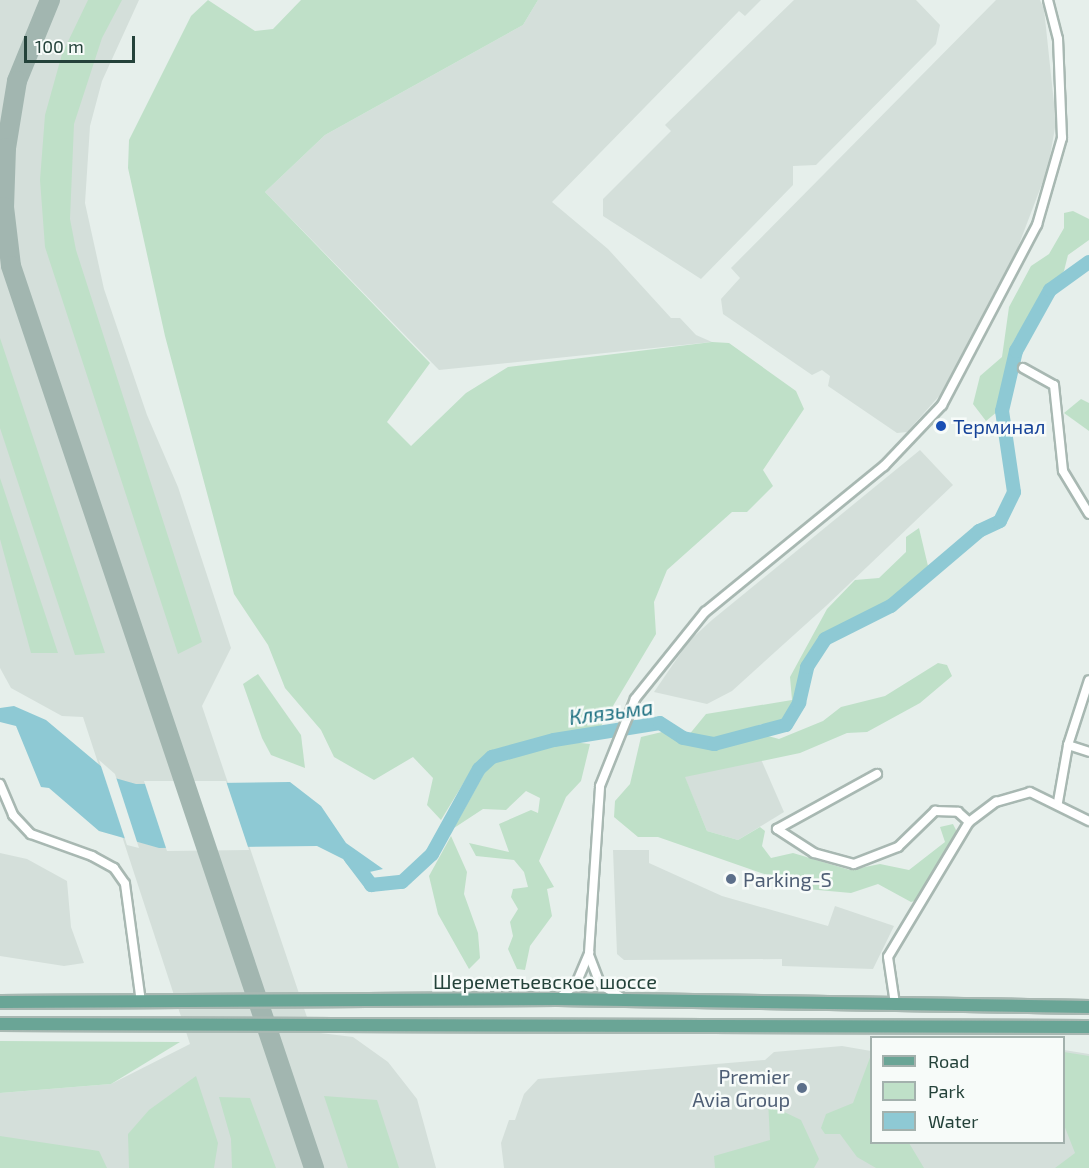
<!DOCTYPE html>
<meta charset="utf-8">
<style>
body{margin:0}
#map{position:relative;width:1089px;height:1168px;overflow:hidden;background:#e6efeb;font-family:"Exo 2",sans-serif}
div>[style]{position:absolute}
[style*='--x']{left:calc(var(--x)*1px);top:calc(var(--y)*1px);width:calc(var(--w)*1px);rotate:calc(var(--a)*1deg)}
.built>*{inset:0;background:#d4dfda}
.green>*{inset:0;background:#bfe0c8}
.water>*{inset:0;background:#8ec9d4}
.pier>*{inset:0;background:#e6efeb}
.river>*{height:14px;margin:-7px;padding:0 7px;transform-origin:7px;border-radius:7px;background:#8ec9d4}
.taxiway>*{height:20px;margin:-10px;padding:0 10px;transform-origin:10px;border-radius:10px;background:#a2b6b0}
.roads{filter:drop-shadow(2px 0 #a8b8b2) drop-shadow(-2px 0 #a8b8b2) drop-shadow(0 2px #a8b8b2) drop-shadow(0 -2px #a8b8b2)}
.street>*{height:8px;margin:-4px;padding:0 4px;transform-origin:4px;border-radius:4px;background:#fff}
.primary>*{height:12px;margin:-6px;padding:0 6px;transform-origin:6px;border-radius:6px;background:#6aa596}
.dots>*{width:16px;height:16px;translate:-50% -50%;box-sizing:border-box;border:3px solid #f7fbf9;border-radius:50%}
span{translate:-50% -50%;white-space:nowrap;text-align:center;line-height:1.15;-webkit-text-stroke:5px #f7fbf9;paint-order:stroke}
.transit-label{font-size:20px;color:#164399}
.left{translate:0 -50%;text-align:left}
.service-label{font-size:20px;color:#4e5e75}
.right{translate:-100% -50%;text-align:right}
.street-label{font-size:20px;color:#24423a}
.water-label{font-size:21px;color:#1c6f80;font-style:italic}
.legend{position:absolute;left:870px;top:1036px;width:195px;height:108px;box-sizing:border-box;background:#f7fbf9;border:2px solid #a3b1ad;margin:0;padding:8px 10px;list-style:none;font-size:18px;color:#24423a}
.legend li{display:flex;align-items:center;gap:12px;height:30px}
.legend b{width:30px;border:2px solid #a3b1ad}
.scale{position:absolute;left:24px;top:36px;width:111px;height:27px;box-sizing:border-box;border:3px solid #24423a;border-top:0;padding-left:8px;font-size:18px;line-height:21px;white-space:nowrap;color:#24423a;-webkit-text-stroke:4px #f7fbf9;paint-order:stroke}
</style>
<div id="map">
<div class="built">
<i style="clip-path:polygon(0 0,139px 0,102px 81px,90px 126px,85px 203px,104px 289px,147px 415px,178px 487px,231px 648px,202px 706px,312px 1032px,353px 1037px,388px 1062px,417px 1099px,436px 1168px,0 1168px,0 1093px,111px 1084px,190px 1044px,83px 717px,62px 716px,11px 688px,0 668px)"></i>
<i style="clip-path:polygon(538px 0,761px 0,745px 16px,739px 11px,552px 202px,608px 249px,671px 318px,680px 318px,696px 335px,712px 342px,439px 370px,265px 192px,325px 135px,523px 25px)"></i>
<i style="clip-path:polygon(794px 0,916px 0,940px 25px,936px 44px,816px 165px,793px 166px,793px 185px,701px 279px,603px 216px,603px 199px,671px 131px,665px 125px)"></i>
<i style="clip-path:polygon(996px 0,1040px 0,1044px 9px,1056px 122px,1048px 168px,1015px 255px,941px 394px,907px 432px,897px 433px,828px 386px,830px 376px,822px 370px,812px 375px,723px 314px,721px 299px,740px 278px,731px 268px)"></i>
<i style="clip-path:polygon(920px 450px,953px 485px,826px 606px,732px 691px,707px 704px,654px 692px,689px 641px,712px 620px)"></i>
<i style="clip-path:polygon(760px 757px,784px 812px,738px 840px,707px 831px,684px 776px)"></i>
<i style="clip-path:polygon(613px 850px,649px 850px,649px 863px,722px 896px,828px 926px,835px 906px,894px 926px,873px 969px,782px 966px,782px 959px,624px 960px,617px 954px)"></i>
<i style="clip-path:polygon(0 853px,27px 859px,67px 881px,71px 927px,84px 963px,64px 966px,0 956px)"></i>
<i style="clip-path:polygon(842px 1046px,871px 1051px,872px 1142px,1064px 1142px,1064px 1050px,1089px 1054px,1089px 1168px,504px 1168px,501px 1143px,509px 1120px,515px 1120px,524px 1094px,538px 1079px,765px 1060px,774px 1052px)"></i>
</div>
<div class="green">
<i style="clip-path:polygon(88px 0,122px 0,102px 38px,74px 124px,70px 219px,76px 250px,202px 642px,178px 654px,45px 247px,40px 180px,45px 115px,62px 54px)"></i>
<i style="clip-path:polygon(208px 0,255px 31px,273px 29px,301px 0,538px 0,523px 25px,325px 135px,265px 192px,430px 363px,387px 422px,411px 446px,466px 393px,508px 367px,712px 342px,729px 343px,796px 391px,804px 409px,763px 470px,773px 486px,747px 512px,732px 512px,667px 570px,654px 602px,656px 634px,601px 726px,594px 734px,571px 732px,497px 751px,472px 769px,441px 820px,427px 805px,433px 778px,413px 757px,374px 780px,334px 757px,321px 730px,285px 688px,268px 645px,234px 594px,165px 336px,128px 168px,129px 140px,191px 16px)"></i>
<i style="clip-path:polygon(1073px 211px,1089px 219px,1089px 240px,1068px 255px,1064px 271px,1042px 295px,1013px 342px,998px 411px,986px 421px,973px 404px,980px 376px,1002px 357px,1009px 307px,1031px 266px,1049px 254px,1064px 228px,1064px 213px)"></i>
<i style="clip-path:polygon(0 338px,105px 653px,75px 655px,0 428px)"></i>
<i style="clip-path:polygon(1081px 399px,1089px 403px,1089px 431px,1064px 413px)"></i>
<i style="clip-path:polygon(0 478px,58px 653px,31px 653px,0 539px)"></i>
<i style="clip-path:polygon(919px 528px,928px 566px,923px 578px,889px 605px,826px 635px,802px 674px,792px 713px,781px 724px,761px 724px,734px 738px,688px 736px,706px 714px,792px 700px,790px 677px,827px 609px,855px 580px,879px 578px,906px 552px,906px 537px)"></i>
<i style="clip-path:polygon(938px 663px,947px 665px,952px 676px,920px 703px,867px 732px,847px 733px,800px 753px,685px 777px,707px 831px,738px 840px,760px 827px,765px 831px,762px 846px,771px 858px,793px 853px,850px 870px,880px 864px,909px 870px,945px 842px,940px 827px,953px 824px,959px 836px,918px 900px,911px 902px,878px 884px,851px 893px,807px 889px,658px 837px,638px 837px,614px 817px,615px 801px,630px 784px,641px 737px,662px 732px,714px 750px,768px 736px,779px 739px,823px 721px,841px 707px,885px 696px)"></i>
<i style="clip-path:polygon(258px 674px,301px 735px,305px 768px,271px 755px,262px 738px,243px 684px)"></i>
<i style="clip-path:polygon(572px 742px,590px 744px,581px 781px,566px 797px,539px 861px,554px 887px,547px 889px,552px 916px,530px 946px,525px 970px,517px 969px,508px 949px,513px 936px,510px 922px,518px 909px,511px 897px,513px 889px,528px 887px,524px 872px,514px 860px,476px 856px,469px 843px,509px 852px,499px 824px,531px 810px,538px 813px,540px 798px,526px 791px,506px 810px,483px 809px,454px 828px,491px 761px)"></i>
<i style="clip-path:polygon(451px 836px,467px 872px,464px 894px,478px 933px,480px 958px,469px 969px,438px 914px,429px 876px)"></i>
<i style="clip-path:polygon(0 1041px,180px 1042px,111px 1084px,0 1093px)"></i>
<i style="clip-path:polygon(1064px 1052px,1089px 1056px,1089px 1168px,1055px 1168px,1075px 1153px,1064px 1125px)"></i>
<i style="clip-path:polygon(871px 1055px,872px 1142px,909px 1143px,924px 1168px,876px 1168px,857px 1157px,840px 1134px,825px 1134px,821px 1128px,826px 1114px,853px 1103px)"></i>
<i style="clip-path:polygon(196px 1076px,218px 1143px,214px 1168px,129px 1168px,128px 1134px,149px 1110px)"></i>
<i style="clip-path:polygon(324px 1096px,377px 1100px,399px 1168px,348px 1168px)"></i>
<i style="clip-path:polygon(219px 1097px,250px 1098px,276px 1168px,232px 1168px,231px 1139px)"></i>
<i style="clip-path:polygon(768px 1100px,779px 1100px,780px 1110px,801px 1120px,819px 1159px,814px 1168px,715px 1168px,714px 1156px,770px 1140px)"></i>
<i style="clip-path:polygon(0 1136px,99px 1151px,107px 1168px,0 1168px)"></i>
</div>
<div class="water">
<i style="clip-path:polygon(14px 706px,46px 720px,115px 778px,136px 784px,290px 782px,321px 806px,346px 843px,383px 869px,356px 875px,343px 859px,317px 846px,159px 848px,99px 831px,49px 788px,41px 787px,16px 726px,0 722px,0 708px)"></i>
</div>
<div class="pier">
<i style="clip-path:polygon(99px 760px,115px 774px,139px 848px,127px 845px)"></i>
<i style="clip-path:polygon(144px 781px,226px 781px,249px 850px,167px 851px)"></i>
</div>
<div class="river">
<i style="--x:351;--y:858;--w:34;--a:53"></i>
<i style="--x:371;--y:885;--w:31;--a:-6"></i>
<i style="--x:402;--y:882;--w:41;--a:-43"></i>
<i style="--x:432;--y:854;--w:97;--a:-61.1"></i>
<i style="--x:479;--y:769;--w:18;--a:-43"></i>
<i style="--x:492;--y:757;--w:64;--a:-15.3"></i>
<i style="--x:554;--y:740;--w:107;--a:-9.1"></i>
<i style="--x:660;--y:723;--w:27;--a:33"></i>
<i style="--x:683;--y:738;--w:32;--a:11"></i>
<i style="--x:714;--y:744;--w:74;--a:-14.8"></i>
<i style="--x:786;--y:725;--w:26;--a:-59"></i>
<i style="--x:799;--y:703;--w:37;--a:-77"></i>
<i style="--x:807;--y:667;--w:33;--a:-57"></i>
<i style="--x:825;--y:639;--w:74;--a:-26.6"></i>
<i style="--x:891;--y:606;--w:116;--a:-40.4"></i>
<i style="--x:979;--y:531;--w:23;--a:-25"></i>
<i style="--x:1000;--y:521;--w:32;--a:-64"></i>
<i style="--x:1014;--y:492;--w:82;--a:-98.4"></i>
<i style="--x:1002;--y:411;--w:62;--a:-76.9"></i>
<i style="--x:1016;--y:351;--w:70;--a:-60.9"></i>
<i style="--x:1050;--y:290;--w:48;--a:-35.7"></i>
</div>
<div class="taxiway">
<i style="--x:50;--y:0;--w:87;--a:112.2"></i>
<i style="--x:17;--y:81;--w:68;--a:99.3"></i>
<i style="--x:6;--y:148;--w:59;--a:91.9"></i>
<i style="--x:4;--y:207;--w:59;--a:83.2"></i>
<i style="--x:11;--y:266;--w:952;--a:71.43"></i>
</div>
<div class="roads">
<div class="street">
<i style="--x:1023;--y:368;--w:35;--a:29"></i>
<i style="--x:1054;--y:385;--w:86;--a:84"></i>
<i style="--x:1063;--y:471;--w:50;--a:58.8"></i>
<i style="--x:1068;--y:745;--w:22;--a:18"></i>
<i style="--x:877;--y:774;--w:114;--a:151.2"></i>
<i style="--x:777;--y:829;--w:44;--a:33"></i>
<i style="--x:814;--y:853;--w:41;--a:15.4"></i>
<i style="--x:854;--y:864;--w:47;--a:-21.1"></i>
<i style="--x:898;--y:847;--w:52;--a:-44.2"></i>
<i style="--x:935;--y:811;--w:23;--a:2"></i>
<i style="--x:958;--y:812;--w:15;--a:42"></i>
<i style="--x:969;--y:822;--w:157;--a:121"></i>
<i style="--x:888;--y:957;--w:48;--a:81.5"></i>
<i style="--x:0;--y:784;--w:34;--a:67"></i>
<i style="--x:13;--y:815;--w:26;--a:47"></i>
<i style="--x:31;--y:834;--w:65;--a:19.8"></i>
<i style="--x:92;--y:856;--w:25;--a:29"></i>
<i style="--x:114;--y:868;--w:19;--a:55"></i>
<i style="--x:125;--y:884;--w:119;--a:82.3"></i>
<i style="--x:1058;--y:802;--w:58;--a:-80"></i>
<i style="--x:1068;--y:745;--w:68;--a:-72.1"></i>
<i style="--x:969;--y:822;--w:34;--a:-37"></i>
<i style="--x:996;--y:802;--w:35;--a:-16"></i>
<i style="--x:1030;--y:792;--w:66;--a:26.2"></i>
<i style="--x:589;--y:955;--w:31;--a:69"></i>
<i style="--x:600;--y:984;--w:26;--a:32"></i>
<i style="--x:559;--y:998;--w:22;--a:-39"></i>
<i style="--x:576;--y:984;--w:34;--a:-67"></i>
<i style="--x:589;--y:953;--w:167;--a:-86.2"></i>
<i style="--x:600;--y:786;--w:94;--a:-68.1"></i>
<i style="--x:635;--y:699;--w:112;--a:-51.2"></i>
<i style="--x:705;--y:612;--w:231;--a:-39.2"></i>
<i style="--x:884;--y:466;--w:84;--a:-46.4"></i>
<i style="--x:942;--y:405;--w:204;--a:-62.2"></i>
<i style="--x:1037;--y:225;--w:91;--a:-74"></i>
<i style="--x:1062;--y:138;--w:99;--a:-92.3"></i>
<i style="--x:1058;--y:39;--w:40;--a:-104.4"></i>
</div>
<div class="primary">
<i style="--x:0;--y:1002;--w:558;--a:-0.31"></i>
<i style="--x:558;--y:999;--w:531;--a:0.86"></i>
<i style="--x:0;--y:1024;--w:1089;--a:0.16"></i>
</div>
</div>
<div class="dots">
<i style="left:941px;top:426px;background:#1a4fb4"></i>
<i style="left:731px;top:879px;background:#5c6f8a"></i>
<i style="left:802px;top:1088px;background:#5c6f8a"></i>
</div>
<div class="transit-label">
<span class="left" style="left:953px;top:426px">Терминал</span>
</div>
<div class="service-label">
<span class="left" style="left:743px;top:879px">Parking-S</span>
<span class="right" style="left:790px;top:1088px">Premier<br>Avia Group</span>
</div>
<div class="street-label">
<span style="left:545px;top:981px">Шереметьевское шоссе</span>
</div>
<div class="water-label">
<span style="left:611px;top:712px;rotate:-7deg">Клязьма</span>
</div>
<ul class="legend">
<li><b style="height:8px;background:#6aa596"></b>Road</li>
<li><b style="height:16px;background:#bfe0c8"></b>Park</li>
<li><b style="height:16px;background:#8ec9d4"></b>Water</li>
</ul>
<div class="scale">100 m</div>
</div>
